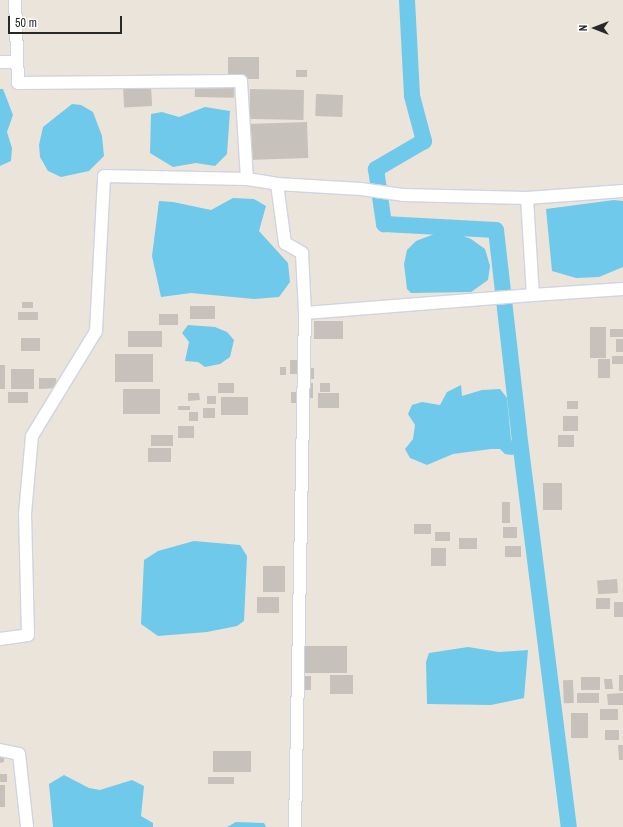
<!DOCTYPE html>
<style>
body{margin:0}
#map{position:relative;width:623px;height:827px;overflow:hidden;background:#ebe4da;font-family:"Archivo Narrow",sans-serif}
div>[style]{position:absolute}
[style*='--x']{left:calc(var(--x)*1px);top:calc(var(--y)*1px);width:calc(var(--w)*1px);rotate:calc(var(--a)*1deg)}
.water>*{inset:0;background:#6ec9eb}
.canal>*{height:16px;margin:-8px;padding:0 8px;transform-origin:8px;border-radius:8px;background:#6ec9eb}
.building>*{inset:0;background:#c6c1ba;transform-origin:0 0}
.roads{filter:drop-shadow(1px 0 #d0d3e1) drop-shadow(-1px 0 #d0d3e1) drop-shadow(0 1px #d0d3e1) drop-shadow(0 -1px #d0d3e1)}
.minor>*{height:12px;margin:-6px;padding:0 6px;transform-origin:6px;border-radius:6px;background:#fff}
span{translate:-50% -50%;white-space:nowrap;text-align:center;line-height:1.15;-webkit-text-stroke:4px #fff;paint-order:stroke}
.north{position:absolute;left:575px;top:8px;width:40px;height:40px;-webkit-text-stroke:3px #fff;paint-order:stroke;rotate:270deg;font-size:11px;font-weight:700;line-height:16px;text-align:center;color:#282828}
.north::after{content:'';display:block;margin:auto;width:14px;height:18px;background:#282828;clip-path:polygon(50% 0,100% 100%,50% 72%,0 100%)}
.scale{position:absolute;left:8px;top:16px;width:114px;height:18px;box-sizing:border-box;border:2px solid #282828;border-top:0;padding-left:5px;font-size:12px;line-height:14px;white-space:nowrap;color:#282828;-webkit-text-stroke:3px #fff;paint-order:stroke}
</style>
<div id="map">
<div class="water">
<i style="clip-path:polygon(0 89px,3px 89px,13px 115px,7px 132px,12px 148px,11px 161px,0 166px)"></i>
<i style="clip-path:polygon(72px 104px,81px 105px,93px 112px,102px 136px,104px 156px,89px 171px,61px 177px,48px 171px,40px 157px,39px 145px,43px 127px)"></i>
<i style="clip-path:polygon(205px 107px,230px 111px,227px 154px,215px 166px,196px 163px,173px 167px,150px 153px,151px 114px,162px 112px,179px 117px)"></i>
<i style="clip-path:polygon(233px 198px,254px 199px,266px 206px,259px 231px,288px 263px,290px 282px,279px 297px,254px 299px,191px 293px,161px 297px,152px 256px,159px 201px,173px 202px,211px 210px)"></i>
<i style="clip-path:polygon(614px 200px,623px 201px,623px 267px,599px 277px,576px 278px,552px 271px,546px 209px)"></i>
<i style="clip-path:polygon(437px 233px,455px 233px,471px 239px,485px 249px,490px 266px,488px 280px,471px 292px,411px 293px,407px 289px,404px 264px,407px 250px,416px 241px)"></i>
<i style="clip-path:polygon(188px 325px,215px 327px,227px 332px,234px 340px,230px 357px,220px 364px,205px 367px,198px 362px,185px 361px,189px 342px,182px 333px)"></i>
<i style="clip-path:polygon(461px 385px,462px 396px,482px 390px,500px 389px,507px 398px,511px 439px,515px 449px,513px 455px,505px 454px,500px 449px,491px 449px,453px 454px,427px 465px,410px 458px,405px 449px,413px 439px,415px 425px,408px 414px,412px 405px,422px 402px,440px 405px,447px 392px)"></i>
<i style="clip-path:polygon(194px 541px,240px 545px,247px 556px,244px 621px,237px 626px,207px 632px,158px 636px,141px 624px,144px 560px,158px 551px)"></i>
<i style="clip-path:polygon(468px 647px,499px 652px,528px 650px,524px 698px,491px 705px,427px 704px,426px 662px,429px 653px)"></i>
<i style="clip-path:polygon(64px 775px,89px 788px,100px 790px,132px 780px,144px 786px,141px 816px,153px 823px,153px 827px,53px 827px,49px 784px)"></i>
<i style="clip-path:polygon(236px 822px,264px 823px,266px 827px,227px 827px)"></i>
</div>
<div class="canal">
<i style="--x:407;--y:0;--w:96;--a:87"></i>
<i style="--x:412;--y:96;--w:47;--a:75.1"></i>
<i style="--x:424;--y:141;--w:56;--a:149.7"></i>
<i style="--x:376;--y:169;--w:56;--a:81.7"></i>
<i style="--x:384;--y:224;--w:112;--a:3.1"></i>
<i style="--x:496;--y:230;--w:204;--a:83.5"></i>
<i style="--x:519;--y:433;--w:397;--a:82.8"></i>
</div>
<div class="building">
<i style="left:228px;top:57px;width:31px;height:22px"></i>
<i style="left:296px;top:70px;width:11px;height:7px"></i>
<i style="left:151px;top:85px;width:21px;height:28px;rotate:87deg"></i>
<i style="left:195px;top:85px;width:39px;height:12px;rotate:1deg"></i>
<i style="left:250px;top:89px;width:54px;height:30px;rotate:1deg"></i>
<i style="left:316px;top:94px;width:27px;height:22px;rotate:2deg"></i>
<i style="left:307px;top:122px;width:36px;height:57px;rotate:88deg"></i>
<i style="left:22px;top:302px;width:11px;height:6px"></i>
<i style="left:190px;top:306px;width:25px;height:13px"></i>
<i style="left:18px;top:312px;width:20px;height:8px"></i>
<i style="left:159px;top:314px;width:19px;height:11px"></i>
<i style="left:314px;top:321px;width:29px;height:18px"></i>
<i style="left:590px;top:327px;width:16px;height:31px"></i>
<i style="left:610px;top:329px;width:13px;height:8px"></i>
<i style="left:128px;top:331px;width:34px;height:16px"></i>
<i style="left:21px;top:338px;width:19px;height:13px"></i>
<i style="left:616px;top:339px;width:7px;height:13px"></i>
<i style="left:115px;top:354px;width:38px;height:28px"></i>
<i style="left:612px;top:356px;width:11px;height:8px"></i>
<i style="left:598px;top:359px;width:12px;height:19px"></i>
<i style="left:290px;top:360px;width:10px;height:14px"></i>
<i style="left:0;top:365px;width:5px;height:24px"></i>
<i style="left:280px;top:367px;width:6px;height:8px"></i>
<i style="left:306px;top:368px;width:8px;height:11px"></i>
<i style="left:11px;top:369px;width:23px;height:20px"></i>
<i style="clip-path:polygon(39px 378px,56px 378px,57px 388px,39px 389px)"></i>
<i style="left:218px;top:383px;width:16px;height:10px"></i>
<i style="left:305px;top:383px;width:8px;height:15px"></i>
<i style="left:320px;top:383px;width:10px;height:9px"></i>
<i style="left:123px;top:389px;width:37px;height:25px"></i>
<i style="left:8px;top:392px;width:20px;height:11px"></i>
<i style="left:291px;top:392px;width:9px;height:11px"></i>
<i style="clip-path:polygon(188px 393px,199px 393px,200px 400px,188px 401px)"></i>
<i style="left:318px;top:393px;width:21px;height:15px"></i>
<i style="left:207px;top:396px;width:9px;height:8px"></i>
<i style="left:221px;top:397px;width:27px;height:18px"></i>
<i style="left:578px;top:401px;width:8px;height:11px;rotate:90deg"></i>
<i style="left:178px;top:406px;width:12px;height:4px"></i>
<i style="left:203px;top:408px;width:12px;height:10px"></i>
<i style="left:198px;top:412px;width:9px;height:9px;rotate:90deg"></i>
<i style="left:563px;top:416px;width:15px;height:15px"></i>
<i style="left:178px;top:426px;width:16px;height:12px"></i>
<i style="left:151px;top:435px;width:22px;height:11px"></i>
<i style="left:558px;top:435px;width:16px;height:12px"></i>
<i style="left:148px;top:448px;width:23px;height:14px"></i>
<i style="left:543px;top:483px;width:19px;height:27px"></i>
<i style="left:502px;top:502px;width:8px;height:21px"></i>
<i style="left:431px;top:524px;width:10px;height:17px;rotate:90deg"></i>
<i style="left:503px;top:527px;width:14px;height:11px"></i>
<i style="left:435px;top:532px;width:15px;height:9px"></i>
<i style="left:459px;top:538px;width:18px;height:11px"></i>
<i style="left:505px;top:546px;width:16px;height:11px"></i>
<i style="left:431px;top:548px;width:15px;height:18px"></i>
<i style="left:263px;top:566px;width:22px;height:26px"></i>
<i style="left:617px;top:579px;width:14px;height:20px;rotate:86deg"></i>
<i style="left:257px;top:597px;width:22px;height:16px"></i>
<i style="left:596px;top:598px;width:14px;height:11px"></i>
<i style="left:614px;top:602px;width:9px;height:15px"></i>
<i style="left:300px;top:646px;width:47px;height:27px"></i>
<i style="left:330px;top:675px;width:23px;height:19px"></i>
<i style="left:619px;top:675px;width:4px;height:16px"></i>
<i style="left:303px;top:676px;width:8px;height:14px"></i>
<i style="left:581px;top:677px;width:19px;height:13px"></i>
<i style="clip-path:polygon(604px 679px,612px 679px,613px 689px,605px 689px)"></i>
<i style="left:573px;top:680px;width:23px;height:10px;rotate:88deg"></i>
<i style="left:599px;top:693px;width:10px;height:22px;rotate:90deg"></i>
<i style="clip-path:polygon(623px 693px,623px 705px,608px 705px,607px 694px)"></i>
<i style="left:618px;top:709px;width:11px;height:18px;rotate:90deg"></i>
<i style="left:571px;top:713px;width:17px;height:25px"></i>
<i style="left:605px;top:730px;width:14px;height:10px"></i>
<i style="clip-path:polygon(618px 745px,623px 745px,623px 760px,619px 760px)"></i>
<i style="left:213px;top:751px;width:38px;height:21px"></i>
<i style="clip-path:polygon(0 756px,4px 756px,4px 762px,0 763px)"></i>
<i style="left:0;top:774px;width:7px;height:8px"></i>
<i style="left:234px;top:777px;width:7px;height:26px;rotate:90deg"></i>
<i style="left:0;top:785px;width:5px;height:22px"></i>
</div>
<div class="roads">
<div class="minor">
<i style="--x:15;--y:0;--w:83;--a:87.9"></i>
<i style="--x:18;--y:83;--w:223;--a:-0.5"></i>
<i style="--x:241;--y:81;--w:98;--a:86.5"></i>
<i style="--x:0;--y:62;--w:15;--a:0"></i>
<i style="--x:277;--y:184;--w:84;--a:3.4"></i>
<i style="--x:361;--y:189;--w:42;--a:8.1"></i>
<i style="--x:403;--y:195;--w:124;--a:1.4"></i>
<i style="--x:527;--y:198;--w:97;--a:86.5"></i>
<i style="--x:533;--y:295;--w:90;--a:-3.8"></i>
<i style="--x:527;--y:198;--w:96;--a:-4.2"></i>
<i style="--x:0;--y:639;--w:28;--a:-8"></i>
<i style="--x:28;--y:635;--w:121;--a:-91.4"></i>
<i style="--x:25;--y:514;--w:78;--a:-84.9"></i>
<i style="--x:32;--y:436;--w:123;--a:-58.6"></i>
<i style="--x:96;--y:331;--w:155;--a:-87"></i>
<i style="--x:104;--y:176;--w:143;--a:1.2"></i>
<i style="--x:247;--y:179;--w:30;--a:9"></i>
<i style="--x:277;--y:184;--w:60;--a:82.3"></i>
<i style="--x:285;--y:243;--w:20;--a:30"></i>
<i style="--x:302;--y:253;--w:60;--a:87.1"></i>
<i style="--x:305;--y:313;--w:229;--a:-4.5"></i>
<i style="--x:0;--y:750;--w:19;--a:12"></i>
<i style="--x:19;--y:754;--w:73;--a:83.7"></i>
<i style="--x:295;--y:827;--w:514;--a:-88.89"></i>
</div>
</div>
<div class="north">N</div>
<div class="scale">50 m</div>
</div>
